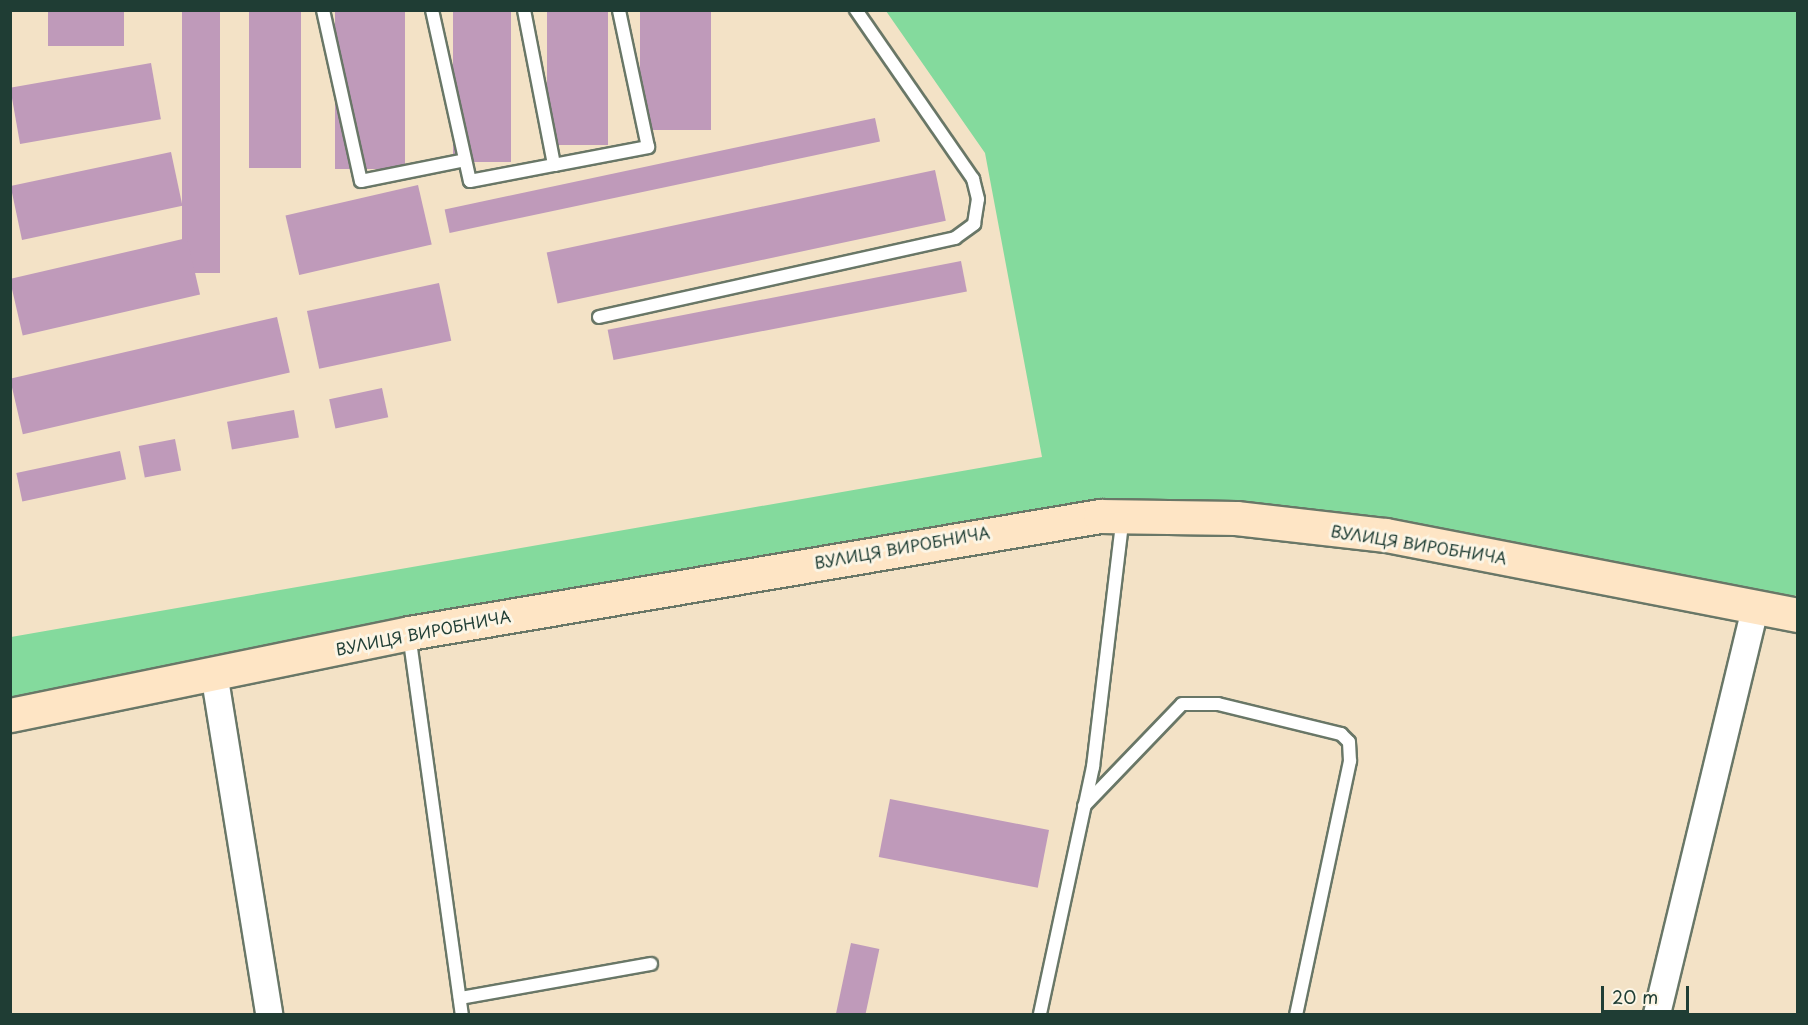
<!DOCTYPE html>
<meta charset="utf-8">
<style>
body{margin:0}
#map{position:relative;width:1808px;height:1025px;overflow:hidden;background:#f3e2c6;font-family:"Playpen Sans",sans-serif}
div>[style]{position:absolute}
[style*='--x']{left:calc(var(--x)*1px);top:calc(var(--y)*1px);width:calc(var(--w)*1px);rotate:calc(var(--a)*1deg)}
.green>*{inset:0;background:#84da9d}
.building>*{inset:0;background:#bf9aba;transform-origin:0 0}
.roads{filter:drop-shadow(2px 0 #697767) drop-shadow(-2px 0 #697767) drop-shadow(0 2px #697767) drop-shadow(0 -2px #697767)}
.lane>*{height:12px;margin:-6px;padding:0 6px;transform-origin:6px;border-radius:6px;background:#fff}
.street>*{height:26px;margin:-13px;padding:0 13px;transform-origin:13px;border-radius:13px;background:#fff}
.secondary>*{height:33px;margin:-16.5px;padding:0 16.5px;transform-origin:16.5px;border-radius:16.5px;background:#fee5c5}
span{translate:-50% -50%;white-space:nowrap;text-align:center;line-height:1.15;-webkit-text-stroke:6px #fcf5e5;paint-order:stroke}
.street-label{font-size:16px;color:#1f3d34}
.frame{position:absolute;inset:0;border:12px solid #1f3d34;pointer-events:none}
.scale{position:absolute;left:1601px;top:986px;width:88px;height:27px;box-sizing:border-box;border:3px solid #1f3d34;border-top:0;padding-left:8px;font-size:18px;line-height:21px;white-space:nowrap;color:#1f3d34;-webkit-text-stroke:4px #fcf5e5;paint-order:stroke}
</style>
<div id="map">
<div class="green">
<i style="clip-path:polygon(886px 11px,1797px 11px,1797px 595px,1756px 606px,1386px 535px,1123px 515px,11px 715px,11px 637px,1042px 457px,985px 153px)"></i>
</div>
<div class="building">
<i style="left:48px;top:10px;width:76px;height:36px"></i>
<i style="left:182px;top:10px;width:38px;height:263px"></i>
<i style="left:249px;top:10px;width:52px;height:158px"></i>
<i style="left:335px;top:10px;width:70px;height:159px"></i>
<i style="left:453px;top:10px;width:58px;height:152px"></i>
<i style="left:547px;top:10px;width:61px;height:135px"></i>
<i style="left:640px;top:10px;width:71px;height:120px"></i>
<i style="left:151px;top:63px;width:57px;height:143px;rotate:80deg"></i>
<i style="left:875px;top:118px;width:24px;height:440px;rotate:78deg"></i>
<i style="left:171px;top:152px;width:55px;height:164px;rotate:78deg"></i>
<i style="left:935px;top:170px;width:52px;height:397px;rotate:78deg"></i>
<i style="left:418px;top:185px;width:61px;height:136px;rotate:77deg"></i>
<i style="left:187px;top:238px;width:58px;height:182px;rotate:77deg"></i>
<i style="left:961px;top:261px;width:31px;height:360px;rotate:79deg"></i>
<i style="left:439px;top:283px;width:59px;height:135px;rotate:78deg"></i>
<i style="left:277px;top:317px;width:57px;height:274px;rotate:77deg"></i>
<i style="left:382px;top:388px;width:30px;height:54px;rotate:78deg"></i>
<i style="left:294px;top:410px;width:28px;height:68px;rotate:80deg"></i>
<i style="left:175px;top:439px;width:32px;height:37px;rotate:79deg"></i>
<i style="left:120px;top:451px;width:29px;height:106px;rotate:78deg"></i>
<i style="left:890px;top:799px;width:162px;height:59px;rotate:11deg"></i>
<i style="left:851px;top:943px;width:29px;height:72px;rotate:12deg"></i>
</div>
<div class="roads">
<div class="lane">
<i style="--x:323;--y:10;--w:175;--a:77.5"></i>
<i style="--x:361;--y:181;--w:106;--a:-11.4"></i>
<i style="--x:432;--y:10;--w:175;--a:77.5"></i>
<i style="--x:470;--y:181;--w:86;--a:-10.8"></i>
<i style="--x:524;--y:10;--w:158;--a:79"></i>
<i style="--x:554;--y:165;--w:96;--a:-10.8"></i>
<i style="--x:648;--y:147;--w:140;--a:-102"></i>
<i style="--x:599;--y:317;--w:365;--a:-12.5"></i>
<i style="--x:955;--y:238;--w:24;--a:-36"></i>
<i style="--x:974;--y:224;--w:25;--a:-81"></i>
<i style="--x:978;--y:199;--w:21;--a:-104"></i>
<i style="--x:973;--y:179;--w:206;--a:-124.7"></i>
<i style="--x:409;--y:634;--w:384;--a:82.1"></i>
<i style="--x:1084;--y:806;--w:141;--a:-46.1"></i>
<i style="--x:1182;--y:704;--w:36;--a:0"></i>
<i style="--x:1218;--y:704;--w:127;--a:13.7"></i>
<i style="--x:1341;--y:734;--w:11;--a:45"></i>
<i style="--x:1349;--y:742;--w:19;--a:87"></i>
<i style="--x:1350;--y:761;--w:259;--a:102"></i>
<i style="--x:460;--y:998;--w:194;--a:-10.1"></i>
<i style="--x:1040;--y:1014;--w:253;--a:-77.9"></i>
<i style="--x:1093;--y:767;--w:253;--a:-83.2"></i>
</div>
<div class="street">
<i style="--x:214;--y:673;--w:345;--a:80.8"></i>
<i style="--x:1657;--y:1014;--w:420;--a:-76.4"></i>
</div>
<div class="secondary">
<i style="--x:10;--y:715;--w:407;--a:-11.6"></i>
<i style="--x:409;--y:633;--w:701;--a:-9.61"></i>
<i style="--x:1100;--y:516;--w:136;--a:0.8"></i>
<i style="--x:1236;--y:518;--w:151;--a:6.5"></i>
<i style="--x:1386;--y:535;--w:420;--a:11"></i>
</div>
</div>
<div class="street-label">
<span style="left:1419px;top:544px;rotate:9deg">ВУЛИЦЯ ВИРОБНИЧА</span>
<span style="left:902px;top:547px;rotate:-10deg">ВУЛИЦЯ ВИРОБНИЧА</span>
<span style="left:423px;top:632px;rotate:-11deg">ВУЛИЦЯ ВИРОБНИЧА</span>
</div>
<div class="frame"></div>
<div class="scale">20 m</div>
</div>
